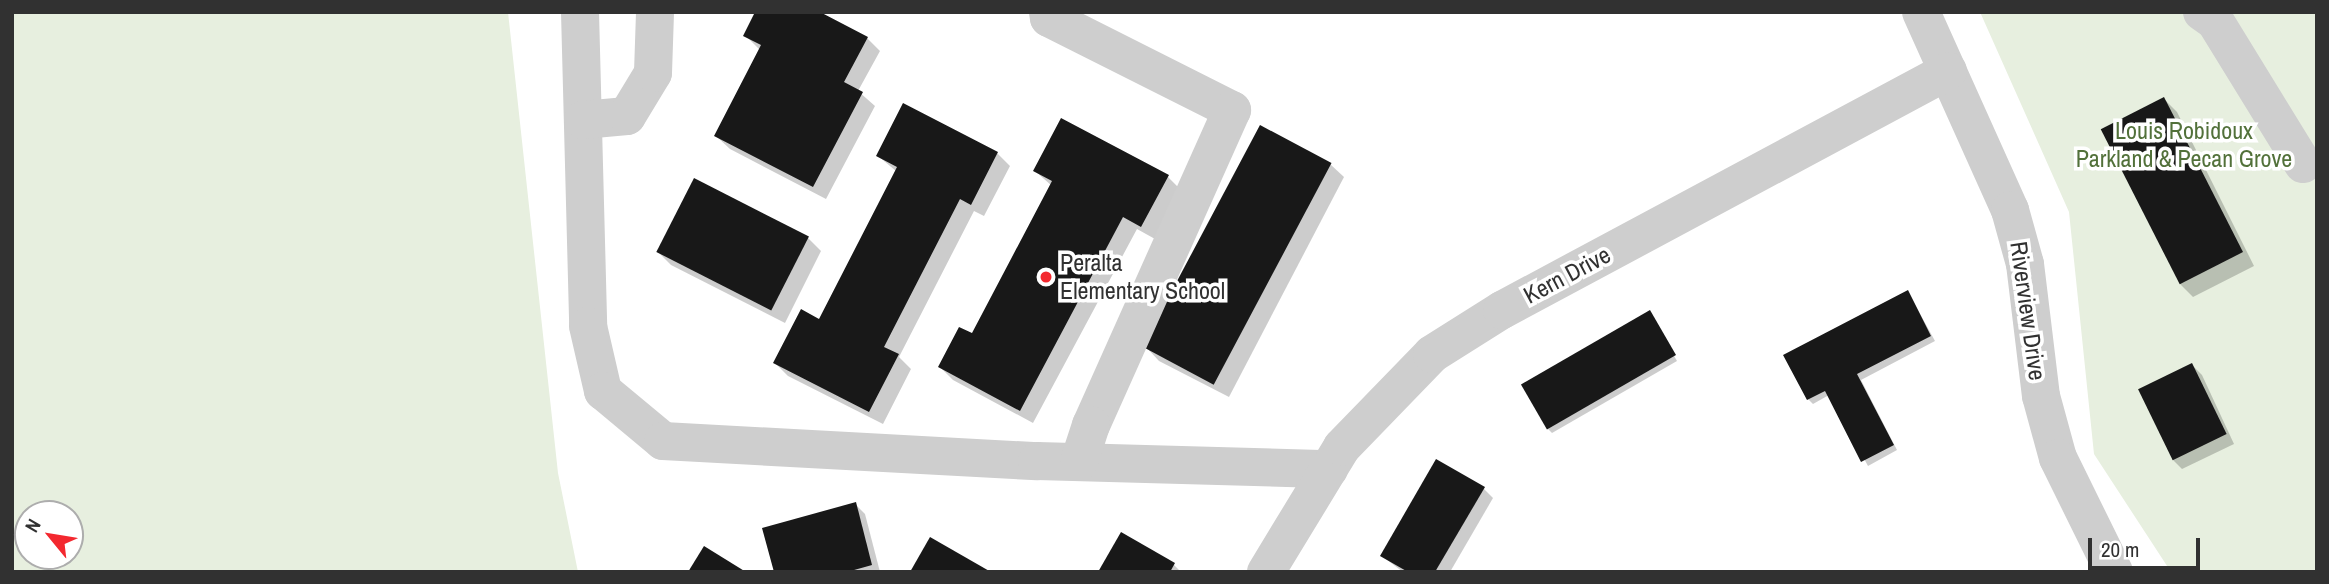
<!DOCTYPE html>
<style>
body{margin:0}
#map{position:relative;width:2329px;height:584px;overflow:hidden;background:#fff;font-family:"Archivo Narrow",sans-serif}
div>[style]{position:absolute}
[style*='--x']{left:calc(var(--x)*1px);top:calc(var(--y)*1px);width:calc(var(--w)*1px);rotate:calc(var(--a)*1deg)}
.green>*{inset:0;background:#e7efdf}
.shadow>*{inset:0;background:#0003}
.building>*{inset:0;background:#181818;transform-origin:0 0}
.minor>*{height:38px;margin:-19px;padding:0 19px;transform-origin:19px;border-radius:19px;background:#cecece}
.dots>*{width:19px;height:19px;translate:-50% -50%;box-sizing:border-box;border:4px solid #fff;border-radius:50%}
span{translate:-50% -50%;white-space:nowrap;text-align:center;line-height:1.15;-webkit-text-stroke:7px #fff;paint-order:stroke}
.park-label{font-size:24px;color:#52713a}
.poi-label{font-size:24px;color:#313131}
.left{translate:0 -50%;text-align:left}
.street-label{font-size:24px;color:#313131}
.frame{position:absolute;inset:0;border:14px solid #313131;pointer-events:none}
.north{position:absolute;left:14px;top:500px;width:70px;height:70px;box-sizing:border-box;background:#fff;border:2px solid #adadad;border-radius:50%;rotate:300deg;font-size:19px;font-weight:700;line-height:28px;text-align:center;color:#313131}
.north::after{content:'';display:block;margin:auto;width:24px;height:32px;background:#f3282f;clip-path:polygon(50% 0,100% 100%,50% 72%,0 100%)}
.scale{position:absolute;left:2088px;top:538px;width:112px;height:32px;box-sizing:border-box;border:4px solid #313131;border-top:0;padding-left:9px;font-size:21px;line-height:24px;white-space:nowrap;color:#313131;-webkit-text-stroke:5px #fff;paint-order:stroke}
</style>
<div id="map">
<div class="green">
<i style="clip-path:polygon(evenodd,12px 12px,508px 12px,558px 473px,578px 572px,12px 572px,12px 12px,28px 514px,70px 514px,70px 556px,28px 556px,28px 514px)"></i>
<i style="clip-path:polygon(1980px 12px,2317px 12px,2317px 572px,2171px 572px,2094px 454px,2069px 212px)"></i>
</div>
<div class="shadow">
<i style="clip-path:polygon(745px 35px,867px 38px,880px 51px,858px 91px,875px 106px,826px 199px,730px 149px,716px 136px,760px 50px)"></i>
<i style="clip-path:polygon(2164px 99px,2177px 112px,2254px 266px,2193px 297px,2180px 284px)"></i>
<i style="clip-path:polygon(997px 153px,1010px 166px,984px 216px,974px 211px,899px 357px,911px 369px,883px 424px,788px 376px,775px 363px,820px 321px,896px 171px,878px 156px)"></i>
<i style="clip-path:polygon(1330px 164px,1344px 177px,1229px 397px,1159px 361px,1146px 347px)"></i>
<i style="clip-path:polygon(1035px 171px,1168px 177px,1181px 190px,1155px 239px,1137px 229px,1033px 423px,953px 380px,940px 367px,972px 336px,1052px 186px)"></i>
<i style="clip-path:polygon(695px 180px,808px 238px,821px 251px,785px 323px,671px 265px,658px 252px)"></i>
<i style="clip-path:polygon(1908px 292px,1935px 341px,1861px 380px,1897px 450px,1868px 466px,1829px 395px,1813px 404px,1808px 399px)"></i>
<i style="clip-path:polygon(1651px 316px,1677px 361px,1552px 433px,1548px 429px)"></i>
<i style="clip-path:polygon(2192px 365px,2202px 375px,2234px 444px,2182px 469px,2172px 459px)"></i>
<i style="clip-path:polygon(1483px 488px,1493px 498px,1450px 572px,1403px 572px,1382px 556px)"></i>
<i style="clip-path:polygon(855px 504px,865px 514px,880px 572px,776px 572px)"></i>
<i style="clip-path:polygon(1122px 534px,1174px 565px,1181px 572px,1100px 572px)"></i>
</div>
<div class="building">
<i style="clip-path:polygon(755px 12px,820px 12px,868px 37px,844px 82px,863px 92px,813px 187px,714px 136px,761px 45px,743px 36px)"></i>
<i style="left:2164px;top:97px;width:174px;height:71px;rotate:63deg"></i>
<i style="clip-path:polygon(903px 103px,998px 152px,971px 205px,960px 199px,884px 347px,899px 354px,869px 412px,773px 363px,801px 309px,819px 319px,897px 167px,876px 156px)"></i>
<i style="clip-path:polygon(1061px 118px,1169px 175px,1141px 227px,1123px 217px,1020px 411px,938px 367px,959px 327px,972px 333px,1052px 181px,1033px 171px)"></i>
<i style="left:1260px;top:125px;width:81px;height:251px;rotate:28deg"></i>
<i style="left:694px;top:178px;width:129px;height:83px;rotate:27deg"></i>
<i style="clip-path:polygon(1908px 290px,1931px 336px,1857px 374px,1894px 445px,1861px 462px,1825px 391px,1807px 400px,1783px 355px)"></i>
<i style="left:1650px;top:310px;width:52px;height:149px;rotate:60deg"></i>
<i style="left:2192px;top:363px;width:79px;height:60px;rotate:64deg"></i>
<i style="clip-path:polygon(1436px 459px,1485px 487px,1435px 572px,1408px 572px,1380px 556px)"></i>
<i style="clip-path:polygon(856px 502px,872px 565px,847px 572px,774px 572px,762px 528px)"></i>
<i style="clip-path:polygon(1121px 532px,1175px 563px,1170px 572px,1098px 572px)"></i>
<i style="clip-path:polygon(930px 537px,991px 572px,910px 572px)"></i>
<i style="clip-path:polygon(704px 546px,746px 572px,688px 572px)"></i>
</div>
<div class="minor">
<i style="--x:580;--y:12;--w:314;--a:88.5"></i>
<i style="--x:588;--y:326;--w:67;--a:77"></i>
<i style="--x:603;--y:391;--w:78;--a:39.8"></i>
<i style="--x:663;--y:441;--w:375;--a:3.1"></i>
<i style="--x:1037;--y:461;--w:292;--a:1.6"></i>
<i style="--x:1048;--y:12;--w:6;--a:81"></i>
<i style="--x:1049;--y:18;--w:205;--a:26.7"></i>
<i style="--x:1232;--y:110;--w:345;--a:114.1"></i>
<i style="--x:1091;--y:425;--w:39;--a:108"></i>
<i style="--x:1921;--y:12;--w:217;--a:65.8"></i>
<i style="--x:2010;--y:210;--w:56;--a:74.5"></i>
<i style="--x:2025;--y:264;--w:133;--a:83.1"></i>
<i style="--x:2041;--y:396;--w:64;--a:74.7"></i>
<i style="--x:2058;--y:458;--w:127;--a:63.8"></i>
<i style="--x:2202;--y:12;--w:16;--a:35"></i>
<i style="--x:2215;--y:21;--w:168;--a:58.4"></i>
<i style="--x:583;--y:120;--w:44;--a:-5.2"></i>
<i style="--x:627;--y:116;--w:50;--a:-58.8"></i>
<i style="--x:653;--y:73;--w:61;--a:-88.1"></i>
<i style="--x:1266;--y:572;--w:146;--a:-58.7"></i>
<i style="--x:1342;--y:447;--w:129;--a:-45.9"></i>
<i style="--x:1432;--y:354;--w:83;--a:-32.2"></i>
<i style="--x:1502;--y:310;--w:506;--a:-28.19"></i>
</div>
<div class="dots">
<i style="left:1046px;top:277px;background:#f3282f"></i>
</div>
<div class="park-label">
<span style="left:2184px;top:145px">Louis Robidoux<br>Parkland &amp; Pecan Grove</span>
</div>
<div class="poi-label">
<span class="left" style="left:1060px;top:277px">Peralta<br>Elementary School</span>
</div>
<div class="street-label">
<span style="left:1567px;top:275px;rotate:-28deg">Kern Drive</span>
<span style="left:2028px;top:311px;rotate:82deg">Riverview Drive</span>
</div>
<div class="frame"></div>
<div class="north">N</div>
<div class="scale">20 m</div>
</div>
